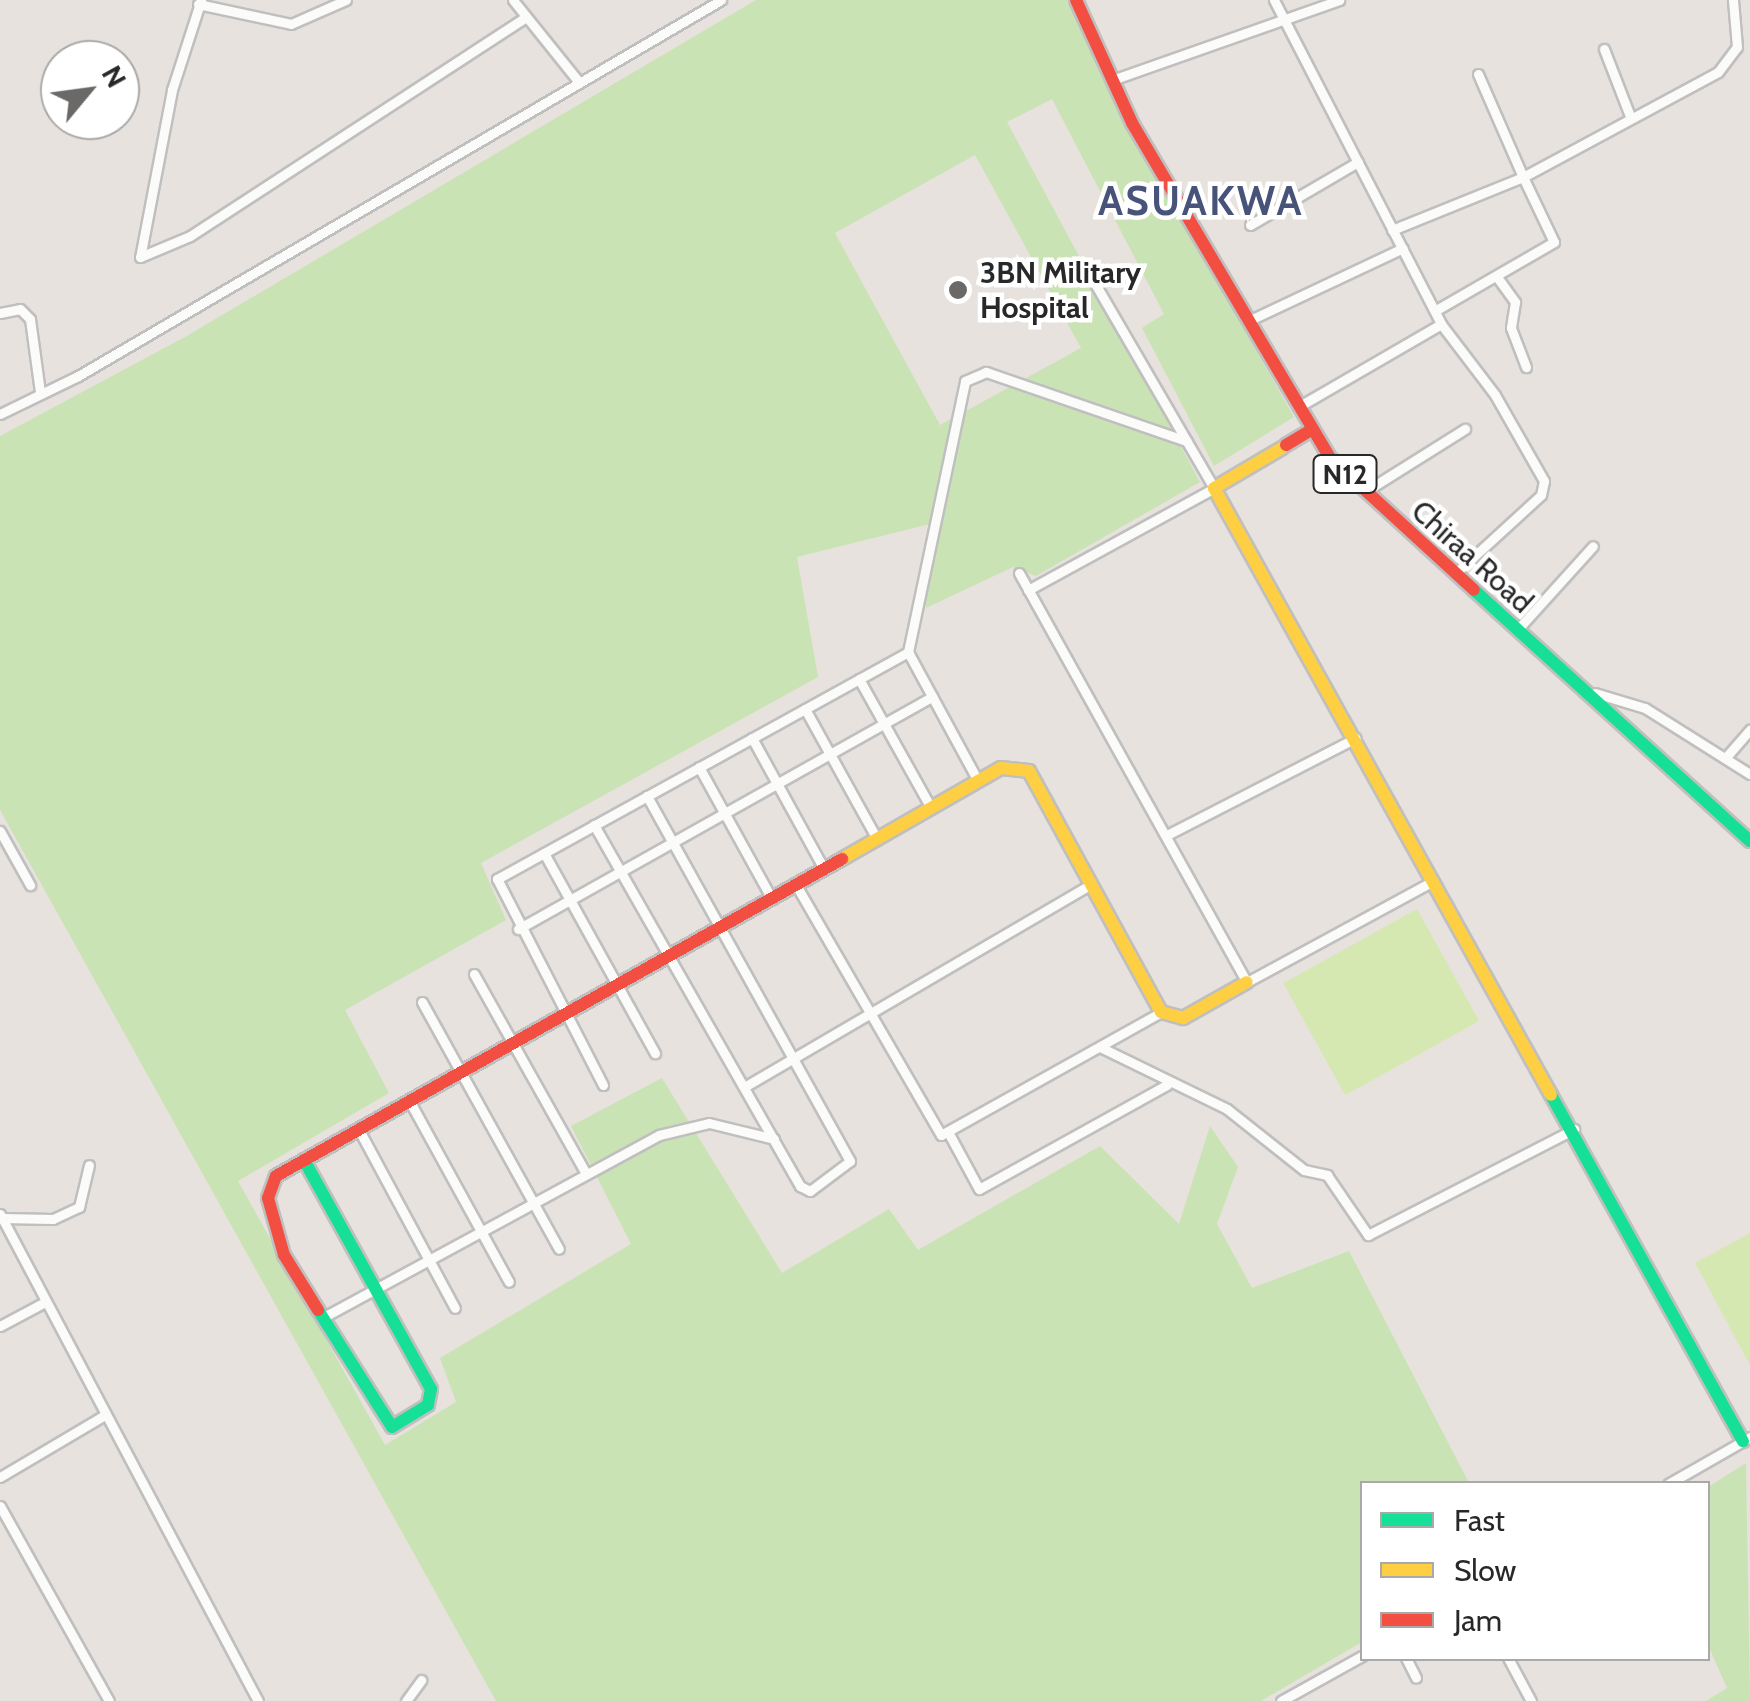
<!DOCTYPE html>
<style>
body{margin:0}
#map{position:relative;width:1750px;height:1701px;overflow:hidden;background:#e7e2dd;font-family:Cabin,sans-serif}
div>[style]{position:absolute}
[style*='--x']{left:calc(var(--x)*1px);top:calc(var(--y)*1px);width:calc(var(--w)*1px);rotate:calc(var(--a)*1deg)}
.green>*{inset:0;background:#cae3b5}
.pitch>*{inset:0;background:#d6e8b2;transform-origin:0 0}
.roads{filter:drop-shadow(2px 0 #c0bfbf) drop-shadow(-2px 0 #c0bfbf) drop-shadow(0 2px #c0bfbf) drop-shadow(0 -2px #c0bfbf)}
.street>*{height:9px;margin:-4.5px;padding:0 4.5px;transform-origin:4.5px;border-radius:4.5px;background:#fbfbfa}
.fast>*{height:12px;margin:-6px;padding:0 6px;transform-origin:6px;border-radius:6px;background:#16e098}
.slow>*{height:12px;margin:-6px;padding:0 6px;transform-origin:6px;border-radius:6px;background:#ffcf43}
.jam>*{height:12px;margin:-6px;padding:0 6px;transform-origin:6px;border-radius:6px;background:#f24e42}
.dots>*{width:28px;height:28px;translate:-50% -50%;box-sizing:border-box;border:5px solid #fff;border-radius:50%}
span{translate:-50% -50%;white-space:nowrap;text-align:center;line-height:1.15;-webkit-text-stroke:9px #fff;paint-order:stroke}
.shield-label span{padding:2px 8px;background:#fff;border:2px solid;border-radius:8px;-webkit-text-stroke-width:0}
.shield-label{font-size:28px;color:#282828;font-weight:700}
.poi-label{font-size:30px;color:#282828;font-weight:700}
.left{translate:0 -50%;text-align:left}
.street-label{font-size:30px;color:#282828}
.district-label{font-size:40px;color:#48537a;font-weight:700;letter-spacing:2.5px}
.legend{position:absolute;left:1360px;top:1481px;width:350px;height:180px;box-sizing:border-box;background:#fff;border:2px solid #a9a9a9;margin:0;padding:12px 18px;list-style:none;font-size:30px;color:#282828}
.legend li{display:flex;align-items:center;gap:20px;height:50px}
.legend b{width:50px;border:2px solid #a9a9a9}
.north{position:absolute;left:40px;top:40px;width:100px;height:100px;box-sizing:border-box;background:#fff;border:2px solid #a9a9a9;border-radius:50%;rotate:61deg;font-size:28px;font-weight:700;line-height:40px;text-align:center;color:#282828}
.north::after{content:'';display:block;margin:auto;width:35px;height:45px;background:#6b6967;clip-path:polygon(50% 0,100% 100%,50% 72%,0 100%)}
</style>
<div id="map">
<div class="green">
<i style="clip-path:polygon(evenodd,756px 0,1070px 0,1103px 80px,1294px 417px,1214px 466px,1142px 328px,1164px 314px,1052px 99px,1007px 122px,1200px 482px,1036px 576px,1013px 567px,926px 608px,930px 524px,797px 557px,818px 677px,481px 863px,506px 920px,345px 1010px,389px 1093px,238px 1181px,385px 1445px,456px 1402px,440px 1358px,631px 1244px,571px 1126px,662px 1078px,782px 1273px,889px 1209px,918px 1250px,1100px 1146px,1179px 1224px,1210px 1126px,1238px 1167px,1217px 1224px,1252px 1288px,1349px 1251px,1469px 1483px,1362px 1484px,1362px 1642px,1261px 1701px,496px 1701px,0 810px,0 436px,185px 337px,756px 0,975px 155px,1081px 348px,940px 425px,835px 233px,975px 155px)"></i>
<i style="clip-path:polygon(1746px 1463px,1750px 1701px,1706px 1701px,1727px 1688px,1708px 1645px,1708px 1487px)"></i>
</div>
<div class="pitch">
<i style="left:1417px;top:909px;width:128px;height:153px;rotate:61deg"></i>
<i style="clip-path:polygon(1750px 1233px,1750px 1365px,1695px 1263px)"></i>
</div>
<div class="roads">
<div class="street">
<i style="--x:201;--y:0;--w:95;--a:107.9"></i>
<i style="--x:172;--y:90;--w:170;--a:100.8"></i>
<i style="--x:140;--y:257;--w:54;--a:-22.8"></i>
<i style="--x:190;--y:236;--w:399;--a:-33.1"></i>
<i style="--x:513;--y:0;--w:105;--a:51.2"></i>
<i style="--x:1274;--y:0;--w:365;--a:62.7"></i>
<i style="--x:1441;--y:324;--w:89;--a:52.7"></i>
<i style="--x:1495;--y:395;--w:99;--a:60.3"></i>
<i style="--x:1544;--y:481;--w:14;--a:102"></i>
<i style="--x:1541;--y:495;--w:114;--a:137.5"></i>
<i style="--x:198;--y:4;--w:95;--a:12.1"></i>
<i style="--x:291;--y:24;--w:60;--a:-23.6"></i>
<i style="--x:1604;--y:49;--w:72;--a:68.8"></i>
<i style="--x:1478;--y:74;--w:112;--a:66.4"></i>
<i style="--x:1523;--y:177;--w:221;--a:-28.3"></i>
<i style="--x:1718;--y:72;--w:31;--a:-53"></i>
<i style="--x:1737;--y:47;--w:47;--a:-94.9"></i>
<i style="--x:1112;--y:80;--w:241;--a:-19.4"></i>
<i style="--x:1250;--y:225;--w:125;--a:-30.3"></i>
<i style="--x:1392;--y:230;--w:141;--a:-22"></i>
<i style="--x:1523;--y:177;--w:72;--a:64.5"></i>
<i style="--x:1554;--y:242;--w:136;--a:150"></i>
<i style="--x:1497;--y:277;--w:31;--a:54"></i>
<i style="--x:1515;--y:302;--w:26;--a:99"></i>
<i style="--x:1511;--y:328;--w:42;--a:69"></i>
<i style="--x:0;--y:313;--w:20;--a:-11"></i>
<i style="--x:20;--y:309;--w:14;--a:45"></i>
<i style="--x:30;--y:319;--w:74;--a:82.2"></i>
<i style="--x:1248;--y:321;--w:171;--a:-25.2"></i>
<i style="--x:1298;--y:407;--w:165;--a:-30.1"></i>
<i style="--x:0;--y:414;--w:87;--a:-26"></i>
<i style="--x:78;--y:376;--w:745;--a:-30.32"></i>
<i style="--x:1366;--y:491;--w:117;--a:-32.1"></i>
<i style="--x:1019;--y:573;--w:468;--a:60.9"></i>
<i style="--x:1247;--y:982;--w:212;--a:-28.5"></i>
<i style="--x:1028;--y:590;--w:212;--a:-28.7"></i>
<i style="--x:1214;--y:488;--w:257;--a:-120.2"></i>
<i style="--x:1519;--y:628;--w:110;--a:-47.9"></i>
<i style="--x:908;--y:652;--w:147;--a:61.5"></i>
<i style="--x:859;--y:679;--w:148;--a:60.8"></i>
<i style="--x:1595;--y:693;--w:52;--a:16.7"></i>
<i style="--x:1645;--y:708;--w:124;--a:32.2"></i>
<i style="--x:805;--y:709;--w:149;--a:61"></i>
<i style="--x:752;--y:738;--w:149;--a:61.2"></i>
<i style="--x:1727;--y:756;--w:35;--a:-49"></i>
<i style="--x:699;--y:767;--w:151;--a:61.1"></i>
<i style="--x:594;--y:825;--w:416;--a:60.3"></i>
<i style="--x:800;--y:1186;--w:11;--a:27"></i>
<i style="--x:810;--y:1191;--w:50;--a:-36.9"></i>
<i style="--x:850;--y:1161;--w:418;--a:-119.1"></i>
<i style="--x:0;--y:831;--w:62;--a:60.9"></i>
<i style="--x:1167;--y:835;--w:212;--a:-27.2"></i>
<i style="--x:544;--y:853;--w:229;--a:61"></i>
<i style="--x:796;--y:885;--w:289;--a:59.9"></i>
<i style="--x:941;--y:1135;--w:252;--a:-29.2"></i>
<i style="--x:518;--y:929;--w:475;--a:-29.3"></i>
<i style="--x:474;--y:974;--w:227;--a:60.7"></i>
<i style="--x:422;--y:1002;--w:282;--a:61"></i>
<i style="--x:1100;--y:1047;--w:141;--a:26"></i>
<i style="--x:1227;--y:1109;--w:98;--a:38.4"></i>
<i style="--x:1304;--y:1170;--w:24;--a:12"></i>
<i style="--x:1327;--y:1175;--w:73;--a:55.7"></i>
<i style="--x:1368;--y:1235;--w:232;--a:-27.2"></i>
<i style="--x:603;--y:1085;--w:232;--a:-117.2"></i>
<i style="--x:497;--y:879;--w:470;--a:-28.9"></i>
<i style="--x:908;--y:652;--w:277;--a:-78.1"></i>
<i style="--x:965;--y:381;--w:23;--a:-23"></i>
<i style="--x:986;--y:372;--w:212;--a:19"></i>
<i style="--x:744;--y:1087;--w:402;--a:-30.3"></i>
<i style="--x:410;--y:1102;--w:205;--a:61.2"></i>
<i style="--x:359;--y:1130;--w:202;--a:61.7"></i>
<i style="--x:948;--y:1132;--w:65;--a:61.5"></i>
<i style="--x:979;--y:1189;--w:215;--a:-29"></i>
<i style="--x:0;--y:1214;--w:551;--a:62.09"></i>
<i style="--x:2;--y:1218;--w:51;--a:1.1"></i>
<i style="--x:53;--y:1219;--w:29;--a:-25"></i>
<i style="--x:79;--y:1207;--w:43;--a:-76.6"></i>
<i style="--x:322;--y:1318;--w:383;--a:-28.5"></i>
<i style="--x:659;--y:1135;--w:51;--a:-13.5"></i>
<i style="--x:709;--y:1123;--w:67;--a:13.8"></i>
<i style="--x:0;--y:1326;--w:51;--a:-28.1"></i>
<i style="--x:0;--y:1477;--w:120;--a:-30.6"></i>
<i style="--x:1668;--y:1484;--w:95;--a:-29.8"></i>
<i style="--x:0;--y:1506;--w:223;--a:60.8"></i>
<i style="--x:1406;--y:1658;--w:22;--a:63"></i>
<i style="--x:1508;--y:1658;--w:49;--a:61.9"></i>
<i style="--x:406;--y:1701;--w:26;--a:-54"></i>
<i style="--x:1281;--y:1701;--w:93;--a:-29.1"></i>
</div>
<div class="fast">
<i style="--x:1474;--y:590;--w:373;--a:42.3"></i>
<i style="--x:1551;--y:1095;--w:396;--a:61"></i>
<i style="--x:304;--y:1160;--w:262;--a:61"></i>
<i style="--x:431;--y:1389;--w:16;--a:101"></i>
<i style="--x:428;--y:1405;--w:42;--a:148.6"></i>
<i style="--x:392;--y:1427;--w:138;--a:-122.3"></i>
</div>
<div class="slow">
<i style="--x:1282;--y:448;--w:79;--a:149.5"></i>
<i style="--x:1214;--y:488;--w:694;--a:60.96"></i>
<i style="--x:842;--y:859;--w:183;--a:-29.8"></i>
<i style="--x:1001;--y:768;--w:28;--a:6"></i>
<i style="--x:1029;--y:771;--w:275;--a:61.3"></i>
<i style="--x:1161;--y:1012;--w:23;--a:15"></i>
<i style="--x:1183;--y:1018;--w:73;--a:-29.4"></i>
</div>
<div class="jam">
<i style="--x:1076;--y:0;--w:135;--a:65.5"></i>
<i style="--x:1132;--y:123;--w:389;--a:59.4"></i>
<i style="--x:1330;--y:458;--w:195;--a:42.5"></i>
<i style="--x:1286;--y:445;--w:29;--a:-31"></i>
<i style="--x:318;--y:1310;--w:65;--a:-121.7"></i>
<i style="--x:284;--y:1255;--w:59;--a:-105.7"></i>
<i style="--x:268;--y:1198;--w:23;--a:-70"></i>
<i style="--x:276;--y:1176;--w:649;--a:-29.25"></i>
</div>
</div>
<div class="dots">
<i style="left:958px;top:290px;background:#6b6967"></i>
</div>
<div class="shield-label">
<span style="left:1345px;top:474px">N12</span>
</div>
<div class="poi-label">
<span class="left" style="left:980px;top:290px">3BN Military<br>Hospital</span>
</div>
<div class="street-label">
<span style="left:1472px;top:557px;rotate:42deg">Chiraa Road</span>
</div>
<div class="district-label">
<span style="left:1201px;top:201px">ASUAKWA</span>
</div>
<ul class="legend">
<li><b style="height:12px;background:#16e098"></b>Fast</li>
<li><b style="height:12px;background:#ffcf43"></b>Slow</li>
<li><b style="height:12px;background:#f24e42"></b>Jam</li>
</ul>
<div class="north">N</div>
</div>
